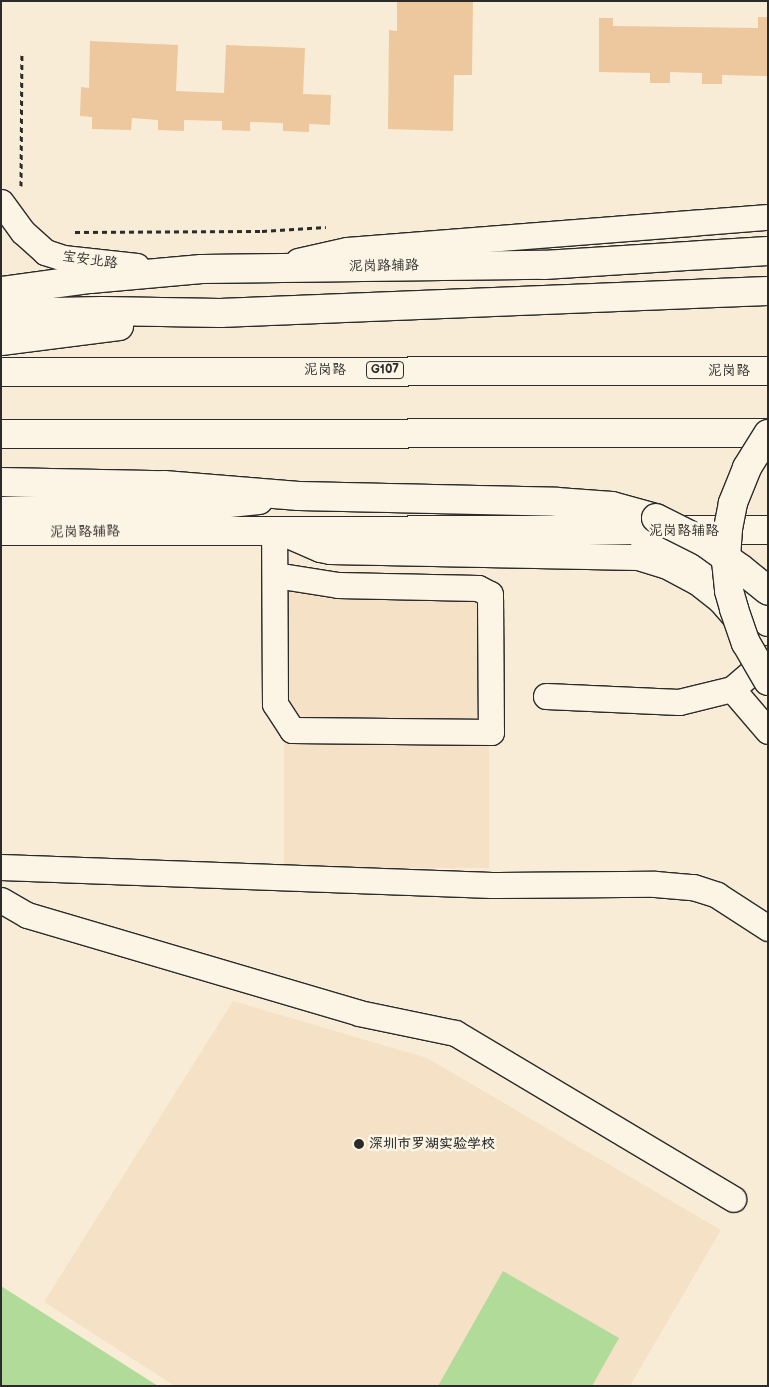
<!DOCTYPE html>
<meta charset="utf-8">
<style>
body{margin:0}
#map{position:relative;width:769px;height:1387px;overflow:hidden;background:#f9ecd7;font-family:"Balsamiq Sans","LXGW WenKai TC",sans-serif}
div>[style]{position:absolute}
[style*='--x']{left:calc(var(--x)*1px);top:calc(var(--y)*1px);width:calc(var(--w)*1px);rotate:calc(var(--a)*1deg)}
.built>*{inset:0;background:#f5e1c6;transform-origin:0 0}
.green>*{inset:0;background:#b1db98}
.building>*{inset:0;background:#edc79d}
.path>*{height:3px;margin-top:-1.5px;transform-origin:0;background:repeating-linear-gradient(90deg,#2b2b2b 0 5px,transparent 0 9px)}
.roads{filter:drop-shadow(1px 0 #2b2b2b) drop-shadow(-1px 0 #2b2b2b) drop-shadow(0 1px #2b2b2b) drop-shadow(0 -1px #2b2b2b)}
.minor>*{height:25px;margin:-12.5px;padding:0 12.5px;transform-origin:12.5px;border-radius:12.5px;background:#fcf5e5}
.major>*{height:28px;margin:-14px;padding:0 14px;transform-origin:14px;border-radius:14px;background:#fcf5e5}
.highway>*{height:28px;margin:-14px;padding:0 14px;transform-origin:14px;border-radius:14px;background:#fcf5e5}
.bridges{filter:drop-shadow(1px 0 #2b2b2b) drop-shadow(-1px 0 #2b2b2b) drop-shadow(0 1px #2b2b2b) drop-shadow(0 -1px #2b2b2b)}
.highway-bridge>*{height:28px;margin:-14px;padding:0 14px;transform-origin:14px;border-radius:14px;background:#fcf5e5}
.dots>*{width:14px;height:14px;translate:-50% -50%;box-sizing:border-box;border:2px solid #fcf5e5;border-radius:50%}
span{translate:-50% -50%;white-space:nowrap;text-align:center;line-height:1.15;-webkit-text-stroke:5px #fcf5e5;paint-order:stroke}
.shield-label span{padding:1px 4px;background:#fcf5e5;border:1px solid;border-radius:4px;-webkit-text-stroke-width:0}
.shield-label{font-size:12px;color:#2b2b2b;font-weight:700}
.street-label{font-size:14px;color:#2b2b2b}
.poi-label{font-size:14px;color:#2b2b2b;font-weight:700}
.left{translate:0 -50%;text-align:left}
.frame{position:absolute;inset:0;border:2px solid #2b2b2b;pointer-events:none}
</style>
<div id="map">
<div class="built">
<i style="left:284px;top:583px;width:205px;height:285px"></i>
<i style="clip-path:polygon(233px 1001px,427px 1058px,721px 1230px,630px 1386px,175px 1386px,44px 1302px)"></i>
</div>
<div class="green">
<i style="clip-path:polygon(503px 1271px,619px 1338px,592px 1386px,438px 1386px)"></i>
<i style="clip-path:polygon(1px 1286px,158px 1386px,1px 1386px)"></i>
</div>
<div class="building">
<i style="clip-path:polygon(397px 1px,473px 1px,472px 75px,454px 75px,453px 131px,388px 129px,389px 30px,397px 31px)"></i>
<i style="clip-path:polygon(758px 17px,768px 17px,768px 76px,722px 75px,722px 84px,702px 84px,702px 73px,670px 72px,670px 83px,650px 83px,650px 73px,599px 72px,599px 18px,613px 18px,613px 26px,758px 28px)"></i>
<i style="clip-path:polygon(90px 41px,178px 45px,176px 91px,224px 93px,226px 45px,305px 48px,303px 94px,331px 95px,330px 125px,309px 124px,309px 132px,283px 131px,283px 123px,250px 122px,250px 131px,222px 130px,222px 121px,184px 120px,184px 131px,158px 130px,158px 120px,132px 118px,131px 130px,92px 129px,92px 117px,80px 116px,81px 87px,89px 88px)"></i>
</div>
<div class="path">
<i style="--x:21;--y:186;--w:131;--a:-89.6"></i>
<i style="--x:75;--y:232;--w:187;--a:-0.3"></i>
<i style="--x:262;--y:231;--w:64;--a:-3.6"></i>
</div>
<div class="roads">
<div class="minor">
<i style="--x:1;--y:202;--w:37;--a:54"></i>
<i style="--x:23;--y:232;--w:30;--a:42"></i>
<i style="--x:45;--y:252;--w:19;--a:18"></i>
<i style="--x:63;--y:258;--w:74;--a:6.2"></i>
<i style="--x:298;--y:261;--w:50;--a:-12.7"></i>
<i style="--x:347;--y:250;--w:422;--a:-4.5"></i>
<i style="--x:275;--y:575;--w:64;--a:9"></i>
<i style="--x:338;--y:585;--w:140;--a:1.2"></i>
<i style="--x:478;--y:588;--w:13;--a:27"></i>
<i style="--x:490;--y:594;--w:138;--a:89.6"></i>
<i style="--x:491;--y:732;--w:199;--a:-179.4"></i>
<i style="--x:292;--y:730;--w:31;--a:-123"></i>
<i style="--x:275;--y:704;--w:175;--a:-90.3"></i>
<i style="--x:274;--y:529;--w:50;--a:23.5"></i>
<i style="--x:320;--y:549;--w:10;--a:11"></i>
<i style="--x:330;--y:551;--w:308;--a:1.1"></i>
<i style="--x:638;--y:557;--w:28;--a:17"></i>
<i style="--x:665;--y:565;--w:36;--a:28"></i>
<i style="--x:697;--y:582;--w:29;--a:38"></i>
<i style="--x:720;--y:600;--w:30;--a:49"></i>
<i style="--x:732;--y:689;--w:55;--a:49.4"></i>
<i style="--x:546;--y:696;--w:133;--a:2.6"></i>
<i style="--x:679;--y:702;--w:55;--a:-13.8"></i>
<i style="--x:732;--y:689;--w:48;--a:-40.7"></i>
<i style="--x:1;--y:867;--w:491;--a:2.1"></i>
<i style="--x:492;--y:885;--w:163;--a:-0.4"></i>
<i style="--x:655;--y:884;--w:38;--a:5"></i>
<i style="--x:693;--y:887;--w:25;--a:18"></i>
<i style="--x:717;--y:895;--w:61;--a:32.9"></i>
<i style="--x:1;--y:900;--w:30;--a:30"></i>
<i style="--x:27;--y:915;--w:346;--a:16.4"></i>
<i style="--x:359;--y:1013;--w:98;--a:11.8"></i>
<i style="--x:455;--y:1033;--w:324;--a:30.8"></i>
</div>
<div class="major">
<i style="--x:1;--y:291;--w:90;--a:-7.7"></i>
<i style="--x:90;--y:279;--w:112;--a:-5.1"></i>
<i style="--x:202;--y:269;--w:342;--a:-0.7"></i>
<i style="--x:544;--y:265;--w:224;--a:-3.6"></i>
<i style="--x:1;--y:511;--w:209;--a:-1.6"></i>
<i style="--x:210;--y:505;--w:49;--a:-5.8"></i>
<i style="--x:1;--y:531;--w:767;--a:-0.07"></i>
<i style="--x:643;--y:537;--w:25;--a:16"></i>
<i style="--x:667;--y:544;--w:34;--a:28"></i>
<i style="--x:697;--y:560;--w:32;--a:35"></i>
<i style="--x:723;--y:578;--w:63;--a:44.4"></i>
</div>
<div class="highway">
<i style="--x:1;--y:313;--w:101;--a:-1.1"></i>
<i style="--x:102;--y:311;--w:118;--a:1"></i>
<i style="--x:220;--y:313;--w:548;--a:-2.3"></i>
<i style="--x:1;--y:341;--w:119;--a:-7.2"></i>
<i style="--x:1;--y:372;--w:767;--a:-0.07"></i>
<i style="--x:1;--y:434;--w:767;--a:-0.07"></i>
<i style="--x:1;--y:482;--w:163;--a:1.1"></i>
<i style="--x:164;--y:485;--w:135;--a:4.7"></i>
<i style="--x:299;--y:496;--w:258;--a:1.3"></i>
<i style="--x:557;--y:502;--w:55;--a:4.2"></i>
<i style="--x:612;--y:506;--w:46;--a:15.3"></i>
</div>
</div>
<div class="bridges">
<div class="highway-bridge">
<i style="--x:768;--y:434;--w:40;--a:122"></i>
<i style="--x:747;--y:468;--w:38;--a:112"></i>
<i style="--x:733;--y:503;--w:26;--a:101"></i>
<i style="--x:728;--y:529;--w:32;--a:94"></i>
<i style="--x:726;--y:561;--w:30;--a:84"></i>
<i style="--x:729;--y:591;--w:19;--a:74"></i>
<i style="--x:734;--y:609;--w:36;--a:71"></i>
<i style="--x:746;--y:643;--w:44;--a:59.9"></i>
<i style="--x:656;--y:518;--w:54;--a:26.6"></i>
<i style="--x:704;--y:542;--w:44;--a:35.8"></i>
<i style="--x:740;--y:568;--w:36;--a:39"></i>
</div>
</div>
<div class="dots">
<i style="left:359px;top:1144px;background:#2b2b2b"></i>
</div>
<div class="shield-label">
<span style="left:385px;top:370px">G107</span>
</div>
<div class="street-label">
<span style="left:90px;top:260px;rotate:8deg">宝安北路</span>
<span style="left:384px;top:266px;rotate:-1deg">泥岗路辅路</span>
<span style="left:325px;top:370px">泥岗路</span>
<span style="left:729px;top:371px">泥岗路</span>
<span style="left:684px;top:531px">泥岗路辅路</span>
<span style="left:85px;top:532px;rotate:-1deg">泥岗路辅路</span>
</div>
<div class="poi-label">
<span class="left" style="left:369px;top:1144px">深圳市罗湖实验学校</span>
</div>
<div class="frame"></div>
</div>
